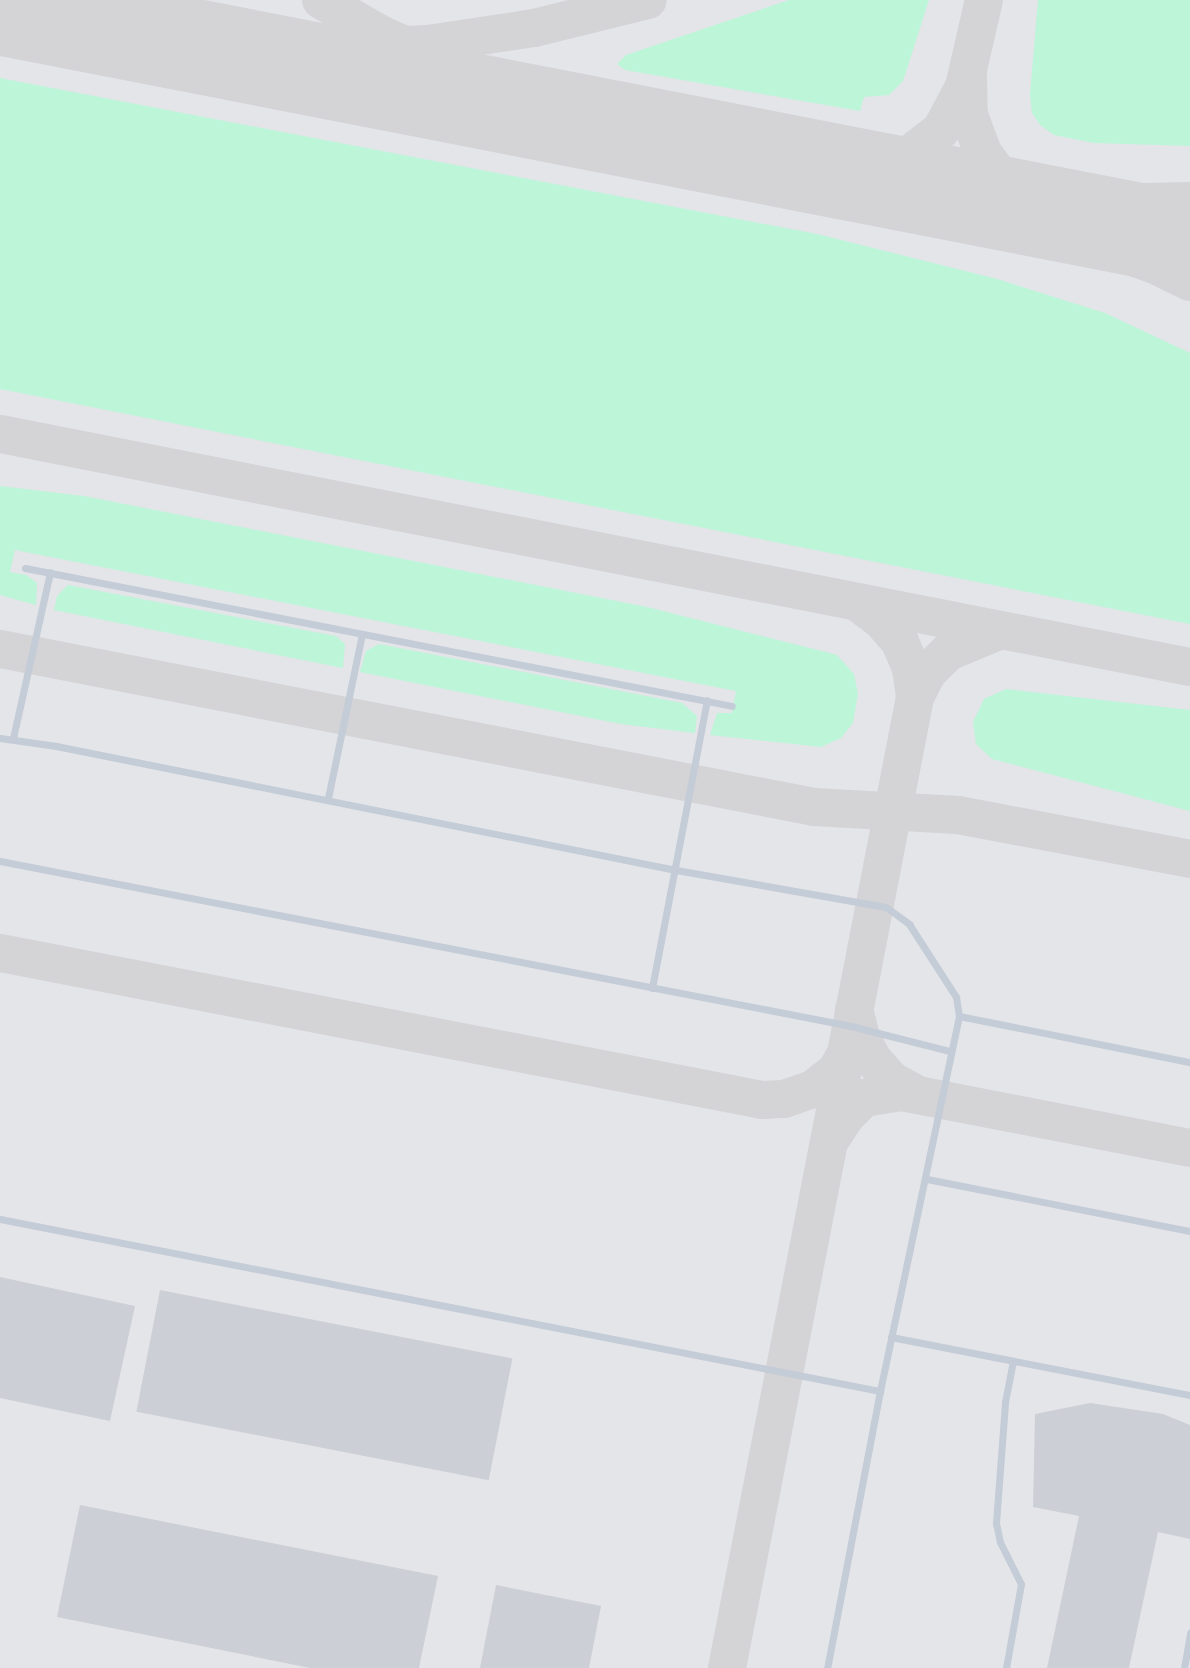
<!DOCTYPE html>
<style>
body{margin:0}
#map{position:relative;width:1190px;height:1668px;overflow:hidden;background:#f4f1f1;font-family:Signika,sans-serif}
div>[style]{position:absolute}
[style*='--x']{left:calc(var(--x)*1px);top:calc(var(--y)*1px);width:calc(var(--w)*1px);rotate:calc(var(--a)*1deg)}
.airport>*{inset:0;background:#e3e5e9;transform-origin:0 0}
.green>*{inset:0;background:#bcf5d8}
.taxiway>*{height:38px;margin:-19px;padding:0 19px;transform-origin:19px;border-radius:19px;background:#d4d3d6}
.runway>*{height:94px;margin:-47px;padding:0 47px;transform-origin:47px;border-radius:47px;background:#d4d3d6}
.building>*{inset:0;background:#cdcfd7;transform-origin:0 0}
.lane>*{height:7px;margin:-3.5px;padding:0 3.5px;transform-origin:3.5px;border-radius:3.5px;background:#c4ccd7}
span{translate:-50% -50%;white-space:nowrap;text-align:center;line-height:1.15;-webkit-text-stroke:8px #fff;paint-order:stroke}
</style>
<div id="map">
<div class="airport">
<i style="left:0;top:0;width:1190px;height:1668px"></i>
</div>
<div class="green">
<i style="clip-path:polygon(789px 0,929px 0,903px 81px,889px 95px,864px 97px,860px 111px,625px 70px,617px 64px,626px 55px)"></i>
<i style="clip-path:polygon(1038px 0,1190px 0,1190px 146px,1094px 143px,1054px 135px,1040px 125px,1032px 113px,1030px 95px)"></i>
<i style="clip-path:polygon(0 78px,817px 234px,997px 279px,1105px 313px,1190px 353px,1190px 624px,0 389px)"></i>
<i style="clip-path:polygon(0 486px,84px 496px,647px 607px,826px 652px,837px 655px,854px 674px,858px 694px,853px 723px,841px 738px,821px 747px,710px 735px,717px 713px,732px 713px,736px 691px,15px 550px,10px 572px,26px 575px,37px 583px,36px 605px,0 595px)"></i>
<i style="clip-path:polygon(68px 585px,336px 636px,345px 644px,343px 668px,54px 610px,57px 596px)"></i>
<i style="clip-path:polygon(379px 644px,682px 703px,697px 716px,695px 733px,621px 724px,360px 672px,366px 651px)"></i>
<i style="clip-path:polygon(1006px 689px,1190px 710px,1190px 811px,992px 759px,976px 744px,973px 722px,984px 699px)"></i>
</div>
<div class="taxiway">
<i style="--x:321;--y:0;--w:70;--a:29.8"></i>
<i style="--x:382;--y:35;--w:139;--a:23.8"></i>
<i style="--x:509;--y:91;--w:165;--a:16.6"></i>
<i style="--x:160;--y:39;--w:183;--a:2.8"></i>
<i style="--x:343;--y:48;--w:85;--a:-2.7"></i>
<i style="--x:428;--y:44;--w:107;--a:-8.6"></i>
<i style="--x:534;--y:28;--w:117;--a:-13.8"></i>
<i style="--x:968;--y:76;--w:39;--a:89"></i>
<i style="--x:969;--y:115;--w:40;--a:69.8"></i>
<i style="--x:983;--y:153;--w:39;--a:53"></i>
<i style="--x:1006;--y:184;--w:34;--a:36"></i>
<i style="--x:843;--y:173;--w:210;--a:14.6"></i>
<i style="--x:1046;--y:226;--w:116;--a:19.7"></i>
<i style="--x:1155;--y:265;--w:39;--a:26"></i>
<i style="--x:854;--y:173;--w:50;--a:-15.2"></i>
<i style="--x:902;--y:160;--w:49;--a:-37.6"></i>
<i style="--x:941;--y:130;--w:49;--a:-61.9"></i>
<i style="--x:964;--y:87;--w:89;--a:-77.1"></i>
<i style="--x:1004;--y:198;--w:102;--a:2.8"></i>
<i style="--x:1106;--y:203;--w:84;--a:-1.4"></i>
<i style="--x:0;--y:434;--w:1213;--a:11.08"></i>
<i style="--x:857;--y:602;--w:30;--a:37"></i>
<i style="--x:881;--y:620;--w:29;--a:49"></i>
<i style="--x:900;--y:642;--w:28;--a:67"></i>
<i style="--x:911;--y:668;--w:29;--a:82"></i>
<i style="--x:0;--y:649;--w:829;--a:10.98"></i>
<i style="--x:814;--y:807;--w:144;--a:3.2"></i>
<i style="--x:958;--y:815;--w:236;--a:10.7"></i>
<i style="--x:0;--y:953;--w:777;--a:10.91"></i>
<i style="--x:763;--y:1100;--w:21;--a:-3"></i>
<i style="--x:784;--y:1099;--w:31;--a:-19"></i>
<i style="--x:813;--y:1089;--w:31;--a:-38"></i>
<i style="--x:837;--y:1070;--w:17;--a:-62"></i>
<i style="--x:854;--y:1009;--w:30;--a:76"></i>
<i style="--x:861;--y:1038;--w:26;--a:61"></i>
<i style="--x:874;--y:1061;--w:25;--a:48"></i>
<i style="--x:891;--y:1080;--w:26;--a:29"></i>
<i style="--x:831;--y:1139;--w:27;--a:-57"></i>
<i style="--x:846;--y:1116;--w:25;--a:-45"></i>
<i style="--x:864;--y:1098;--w:38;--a:-9"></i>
<i style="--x:902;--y:1092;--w:293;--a:11"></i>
<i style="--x:727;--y:1668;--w:989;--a:-79.04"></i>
<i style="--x:915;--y:697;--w:28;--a:-63"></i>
<i style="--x:928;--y:672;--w:28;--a:-45"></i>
<i style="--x:948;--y:652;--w:57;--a:-22.5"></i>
</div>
<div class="runway">
<i style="--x:0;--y:8;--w:1212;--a:11.03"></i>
</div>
<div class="building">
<i style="clip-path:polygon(0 1277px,135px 1306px,110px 1421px,0 1398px)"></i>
<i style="left:160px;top:1290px;width:359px;height:124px;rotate:11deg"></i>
<i style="clip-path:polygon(1090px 1403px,1163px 1414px,1190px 1425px,1190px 1539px,1158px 1532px,1129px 1668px,1047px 1668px,1079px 1516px,1033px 1507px,1035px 1414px)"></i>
<i style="clip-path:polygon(80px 1505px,438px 1576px,419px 1668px,310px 1668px,57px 1617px)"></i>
<i style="clip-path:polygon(496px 1585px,601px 1606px,589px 1668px,480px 1668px)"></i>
</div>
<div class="lane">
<i style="--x:25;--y:568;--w:720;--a:11.04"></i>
<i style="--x:0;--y:738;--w:57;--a:8.1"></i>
<i style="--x:56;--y:746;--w:632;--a:11.31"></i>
<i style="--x:676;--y:870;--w:213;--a:10"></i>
<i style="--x:886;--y:907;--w:29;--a:36"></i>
<i style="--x:909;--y:924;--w:87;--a:57.2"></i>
<i style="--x:956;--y:997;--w:19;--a:81"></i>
<i style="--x:959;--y:1016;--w:383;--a:101.9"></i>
<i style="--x:880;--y:1391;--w:282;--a:100.8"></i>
<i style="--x:13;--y:738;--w:170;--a:-77.4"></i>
<i style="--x:328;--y:798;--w:167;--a:-78.3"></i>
<i style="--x:0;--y:861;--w:867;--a:10.97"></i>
<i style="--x:851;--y:1026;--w:102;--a:14.2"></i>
<i style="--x:652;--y:988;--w:293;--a:-79.2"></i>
<i style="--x:959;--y:1016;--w:236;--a:11.3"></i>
<i style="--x:927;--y:1179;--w:268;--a:11.2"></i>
<i style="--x:0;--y:1219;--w:897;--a:11.06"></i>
<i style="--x:891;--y:1337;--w:305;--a:11"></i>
<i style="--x:1006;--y:1668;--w:85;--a:-79.9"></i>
<i style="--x:1021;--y:1584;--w:47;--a:-116.6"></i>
<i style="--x:1000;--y:1542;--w:19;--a:-102"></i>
<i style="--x:996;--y:1523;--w:121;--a:-85.7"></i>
<i style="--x:1005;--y:1402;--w:42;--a:-79"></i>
<i style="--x:1184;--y:1668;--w:36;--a:-80"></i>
</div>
</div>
